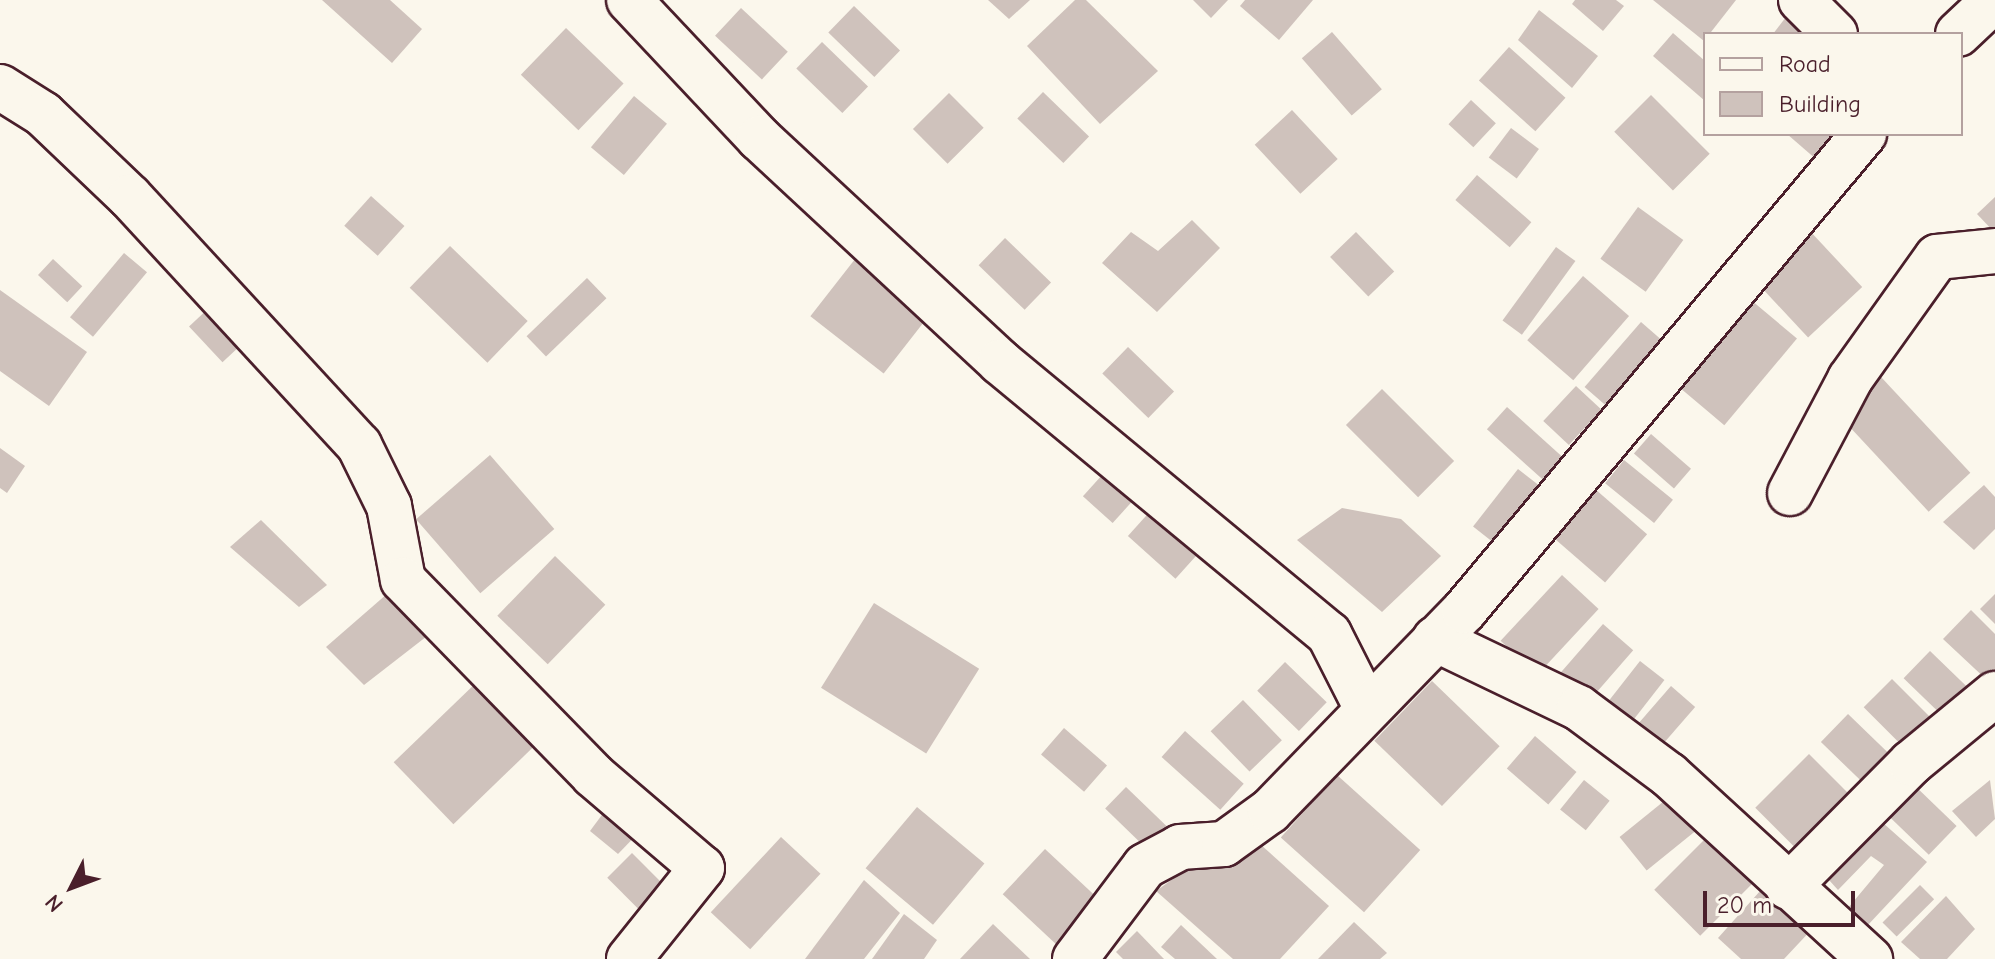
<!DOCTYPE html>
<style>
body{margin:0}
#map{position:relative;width:1995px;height:959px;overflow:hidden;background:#fbf7ec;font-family:"Comic Neue",sans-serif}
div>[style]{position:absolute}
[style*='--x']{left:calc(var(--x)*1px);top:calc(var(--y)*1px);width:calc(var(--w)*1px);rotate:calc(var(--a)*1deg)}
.building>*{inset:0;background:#cfc2bc;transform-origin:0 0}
.roads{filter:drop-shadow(2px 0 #4a1f2b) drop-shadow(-2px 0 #4a1f2b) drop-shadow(0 2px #4a1f2b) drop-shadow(0 -2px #4a1f2b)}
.street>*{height:44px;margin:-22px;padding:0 22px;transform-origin:22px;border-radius:22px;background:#fbf7ec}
span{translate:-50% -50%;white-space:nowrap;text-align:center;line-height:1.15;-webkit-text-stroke:6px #fbf7ec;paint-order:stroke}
.legend{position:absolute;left:1703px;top:32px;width:260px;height:104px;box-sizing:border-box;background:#fbf7ec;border:2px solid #b4a19f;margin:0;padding:10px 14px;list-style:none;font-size:24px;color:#4a1f2b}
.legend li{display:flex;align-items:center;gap:16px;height:40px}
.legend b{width:40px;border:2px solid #b4a19f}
.north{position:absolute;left:32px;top:847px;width:80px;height:80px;-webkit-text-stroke:6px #fbf7ec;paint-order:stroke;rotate:228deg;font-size:22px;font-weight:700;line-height:32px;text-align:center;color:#4a1f2b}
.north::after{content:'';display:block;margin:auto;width:28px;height:36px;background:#4a1f2b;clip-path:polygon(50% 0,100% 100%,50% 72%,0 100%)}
.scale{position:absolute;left:1703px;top:891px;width:152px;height:36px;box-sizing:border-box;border:4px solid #4a1f2b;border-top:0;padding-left:10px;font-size:24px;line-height:28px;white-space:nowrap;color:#4a1f2b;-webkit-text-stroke:6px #fbf7ec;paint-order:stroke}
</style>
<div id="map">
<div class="building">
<i style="clip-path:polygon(322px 0,390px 0,422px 29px,392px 63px)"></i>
<i style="clip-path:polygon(988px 0,1030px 0,1009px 19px)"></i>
<i style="clip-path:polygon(1075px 0,1086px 0,1158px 71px,1100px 124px,1027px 46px)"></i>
<i style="clip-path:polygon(1193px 0,1228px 0,1211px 18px)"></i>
<i style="clip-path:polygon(1245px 0,1313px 0,1279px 40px,1240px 6px)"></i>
<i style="clip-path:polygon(1575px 0,1616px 0,1624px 6px,1603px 31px,1572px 4px)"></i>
<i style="clip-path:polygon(1653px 0,1736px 0,1704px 41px)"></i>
<i style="left:854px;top:6px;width:64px;height:37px;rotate:44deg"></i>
<i style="left:741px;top:8px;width:64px;height:38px;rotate:43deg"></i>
<i style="clip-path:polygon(1792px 9px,1827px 34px,1773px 34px)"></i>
<i style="clip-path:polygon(1539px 10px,1598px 56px,1572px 88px,1518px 40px)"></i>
<i style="left:566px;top:28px;width:80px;height:65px;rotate:44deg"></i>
<i style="left:1332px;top:32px;width:76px;height:40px;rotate:49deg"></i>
<i style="clip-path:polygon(1673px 33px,1705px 61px,1705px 101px,1653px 56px)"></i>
<i style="left:822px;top:42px;width:64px;height:37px;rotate:44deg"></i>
<i style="left:1509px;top:47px;width:76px;height:45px;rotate:42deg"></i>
<i style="left:1043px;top:92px;width:64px;height:37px;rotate:44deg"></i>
<i style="left:949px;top:93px;width:49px;height:51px;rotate:45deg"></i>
<i style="left:1651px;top:95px;width:83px;height:52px;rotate:45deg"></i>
<i style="left:634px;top:96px;width:43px;height:67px;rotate:40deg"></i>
<i style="left:1471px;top:100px;width:34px;height:33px;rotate:43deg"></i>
<i style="left:1292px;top:110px;width:67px;height:51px;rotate:47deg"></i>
<i style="left:1511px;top:128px;width:35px;height:37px;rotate:37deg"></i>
<i style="clip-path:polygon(1787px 134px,1839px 134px,1817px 160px)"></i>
<i style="left:1477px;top:175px;width:72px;height:33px;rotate:41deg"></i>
<i style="left:371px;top:196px;width:45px;height:40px;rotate:42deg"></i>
<i style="clip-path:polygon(1995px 197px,1995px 233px,1977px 214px)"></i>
<i style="left:1638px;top:207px;width:56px;height:64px;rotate:36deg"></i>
<i style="clip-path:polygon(1192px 220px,1220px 248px,1157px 312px,1102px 263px,1131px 232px,1158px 251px)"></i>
<i style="left:1809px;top:230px;width:78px;height:74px;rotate:47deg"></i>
<i style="left:1356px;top:232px;width:55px;height:36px;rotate:46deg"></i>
<i style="left:1005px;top:238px;width:64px;height:38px;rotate:44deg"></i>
<i style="left:450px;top:246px;width:108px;height:58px;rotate:44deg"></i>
<i style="left:1556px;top:247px;width:24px;height:91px;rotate:36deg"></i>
<i style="left:124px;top:253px;width:30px;height:84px;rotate:40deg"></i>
<i style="left:859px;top:254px;width:93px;height:79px;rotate:38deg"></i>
<i style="left:53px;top:259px;width:40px;height:22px;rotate:43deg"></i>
<i style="left:1583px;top:276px;width:61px;height:85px;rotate:41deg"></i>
<i style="left:587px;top:278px;width:28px;height:84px;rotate:46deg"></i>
<i style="clip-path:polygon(0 290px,87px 352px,49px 406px,0 371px)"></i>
<i style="left:1751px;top:300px;width:60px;height:113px;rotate:40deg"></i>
<i style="left:211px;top:306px;width:49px;height:30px;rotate:47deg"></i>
<i style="left:1641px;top:322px;width:32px;height:86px;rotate:41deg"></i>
<i style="left:1128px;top:347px;width:64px;height:37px;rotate:44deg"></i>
<i style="left:1881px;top:377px;width:131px;height:57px;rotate:47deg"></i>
<i style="left:1576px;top:386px;width:35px;height:48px;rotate:43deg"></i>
<i style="left:1382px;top:389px;width:102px;height:51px;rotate:45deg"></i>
<i style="left:1507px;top:407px;width:80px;height:30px;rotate:42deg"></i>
<i style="left:1651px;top:434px;width:53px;height:26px;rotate:41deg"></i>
<i style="clip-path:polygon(0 448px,25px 466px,7px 493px,0 488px)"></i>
<i style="left:490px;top:455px;width:98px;height:98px;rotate:49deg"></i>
<i style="left:1624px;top:460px;width:63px;height:30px;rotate:39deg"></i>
<i style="left:1518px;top:469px;width:29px;height:73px;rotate:38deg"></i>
<i style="left:1103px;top:474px;width:40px;height:30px;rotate:42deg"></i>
<i style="clip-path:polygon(1984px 485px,1995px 497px,1995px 529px,1974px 550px,1943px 522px)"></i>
<i style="left:1595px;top:489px;width:69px;height:64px;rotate:41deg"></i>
<i style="left:1154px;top:507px;width:64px;height:39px;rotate:42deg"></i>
<i style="clip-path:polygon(1342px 508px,1401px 519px,1441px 556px,1382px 612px,1297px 540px)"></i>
<i style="clip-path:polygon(261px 520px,327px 585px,299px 607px,230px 547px)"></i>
<i style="left:555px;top:556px;width:70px;height:83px;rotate:44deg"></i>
<i style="left:1562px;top:575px;width:50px;height:90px;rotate:43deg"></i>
<i style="clip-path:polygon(403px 580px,440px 626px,364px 685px,326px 647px)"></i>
<i style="clip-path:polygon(1995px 594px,1995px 624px,1980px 609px)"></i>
<i style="left:874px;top:603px;width:124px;height:100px;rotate:32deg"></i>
<i style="clip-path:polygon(1971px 610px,1995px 634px,1995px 676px,1989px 682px,1943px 639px)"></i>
<i style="left:1603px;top:624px;width:40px;height:65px;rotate:41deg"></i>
<i style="left:1930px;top:651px;width:64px;height:38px;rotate:44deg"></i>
<i style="left:1640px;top:661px;width:31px;height:55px;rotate:38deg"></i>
<i style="left:1285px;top:662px;width:58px;height:40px;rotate:44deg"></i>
<i style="left:480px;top:679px;width:86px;height:120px;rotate:46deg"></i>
<i style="left:1892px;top:679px;width:64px;height:40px;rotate:45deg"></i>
<i style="left:1432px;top:681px;width:94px;height:83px;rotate:44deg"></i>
<i style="left:1671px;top:686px;width:32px;height:53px;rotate:41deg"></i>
<i style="left:1243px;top:700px;width:56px;height:45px;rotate:46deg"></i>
<i style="left:1848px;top:714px;width:64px;height:39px;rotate:44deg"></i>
<i style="left:1064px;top:728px;width:57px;height:35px;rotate:41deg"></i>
<i style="left:1185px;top:731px;width:79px;height:35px;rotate:42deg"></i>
<i style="left:1535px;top:736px;width:55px;height:43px;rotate:41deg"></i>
<i style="left:1809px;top:754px;width:65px;height:76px;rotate:45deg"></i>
<i style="left:1337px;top:775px;width:112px;height:84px;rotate:42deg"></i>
<i style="left:1584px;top:780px;width:33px;height:38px;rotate:39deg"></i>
<i style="clip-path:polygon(1990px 780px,1995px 819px,1976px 837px,1952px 811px)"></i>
<i style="left:1912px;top:783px;width:62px;height:40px;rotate:44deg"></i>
<i style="left:1126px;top:787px;width:57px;height:30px;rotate:44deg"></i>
<i style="left:1674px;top:793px;width:43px;height:70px;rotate:51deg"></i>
<i style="clip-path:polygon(613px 800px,646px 825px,618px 854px,590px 831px)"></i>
<i style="left:917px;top:807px;width:88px;height:80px;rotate:40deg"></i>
<i style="clip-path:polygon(1874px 815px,1927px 862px,1867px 926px,1848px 908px,1884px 865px,1871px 856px,1838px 890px,1820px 870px)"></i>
<i style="clip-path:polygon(1251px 836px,1329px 906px,1280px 959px,1233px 959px,1156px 891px,1205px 856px)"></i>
<i style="left:1708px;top:836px;width:65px;height:76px;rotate:45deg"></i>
<i style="left:781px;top:837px;width:54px;height:103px;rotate:43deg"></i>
<i style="left:1045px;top:849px;width:73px;height:62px;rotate:43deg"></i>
<i style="left:632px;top:853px;width:54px;height:35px;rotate:45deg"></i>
<i style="clip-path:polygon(864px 880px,900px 913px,864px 959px,805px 959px)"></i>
<i style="clip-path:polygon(1769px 881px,1814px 927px,1784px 959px,1741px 959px,1718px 938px)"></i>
<i style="left:1920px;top:885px;width:20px;height:53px;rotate:45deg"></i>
<i style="clip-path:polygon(1946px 896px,1975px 929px,1947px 959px,1920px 959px,1901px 942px)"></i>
<i style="clip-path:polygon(904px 914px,937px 940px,924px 959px,872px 959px)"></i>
<i style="clip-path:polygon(1354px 922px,1387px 953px,1380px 959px,1318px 959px)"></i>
<i style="clip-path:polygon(993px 924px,1030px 959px,960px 959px)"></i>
<i style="clip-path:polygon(1181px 925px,1217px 959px,1175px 959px,1161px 947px)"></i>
<i style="clip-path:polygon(1137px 931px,1164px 959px,1123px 959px,1116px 952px)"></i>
</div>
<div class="roads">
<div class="street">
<i style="--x:629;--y:0;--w:190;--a:46.7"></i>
<i style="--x:759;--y:138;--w:329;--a:42.9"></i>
<i style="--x:1000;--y:362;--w:427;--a:39.6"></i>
<i style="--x:1329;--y:634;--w:84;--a:63.1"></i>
<i style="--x:1801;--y:0;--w:48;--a:45"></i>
<i style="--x:1958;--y:34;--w:50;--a:-43.4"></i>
<i style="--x:0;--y:87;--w:51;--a:32.1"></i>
<i style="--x:43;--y:114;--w:120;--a:43.7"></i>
<i style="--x:130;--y:197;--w:338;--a:47.3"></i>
<i style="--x:359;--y:445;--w:68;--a:63.8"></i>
<i style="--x:389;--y:506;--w:75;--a:79.3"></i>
<i style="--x:403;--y:580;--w:272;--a:45.7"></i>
<i style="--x:593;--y:775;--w:143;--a:40.5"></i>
<i style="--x:702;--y:868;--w:117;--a:128.7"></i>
<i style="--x:1790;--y:493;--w:129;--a:-62.2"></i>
<i style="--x:1850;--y:379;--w:150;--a:-54.5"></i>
<i style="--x:1937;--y:257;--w:58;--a:-5.9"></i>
<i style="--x:1435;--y:639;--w:160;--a:25.6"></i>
<i style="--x:1579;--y:708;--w:112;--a:36.7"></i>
<i style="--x:1669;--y:775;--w:273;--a:42.5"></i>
<i style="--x:1788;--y:887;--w:175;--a:-45.2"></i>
<i style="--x:1911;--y:763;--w:109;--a:-39.4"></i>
<i style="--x:1075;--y:959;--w:116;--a:-53"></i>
<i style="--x:1145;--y:866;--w:40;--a:-28"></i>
<i style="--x:1180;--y:847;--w:44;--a:-3.9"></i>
<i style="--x:1224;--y:844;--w:57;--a:-35.7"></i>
<i style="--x:1270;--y:811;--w:279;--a:-45.9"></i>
<i style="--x:1464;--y:611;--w:623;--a:-50.02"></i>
</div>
</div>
<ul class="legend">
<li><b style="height:10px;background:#fbf7ec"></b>Road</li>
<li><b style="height:22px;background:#cfc2bc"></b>Building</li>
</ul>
<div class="north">N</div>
<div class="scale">20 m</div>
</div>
